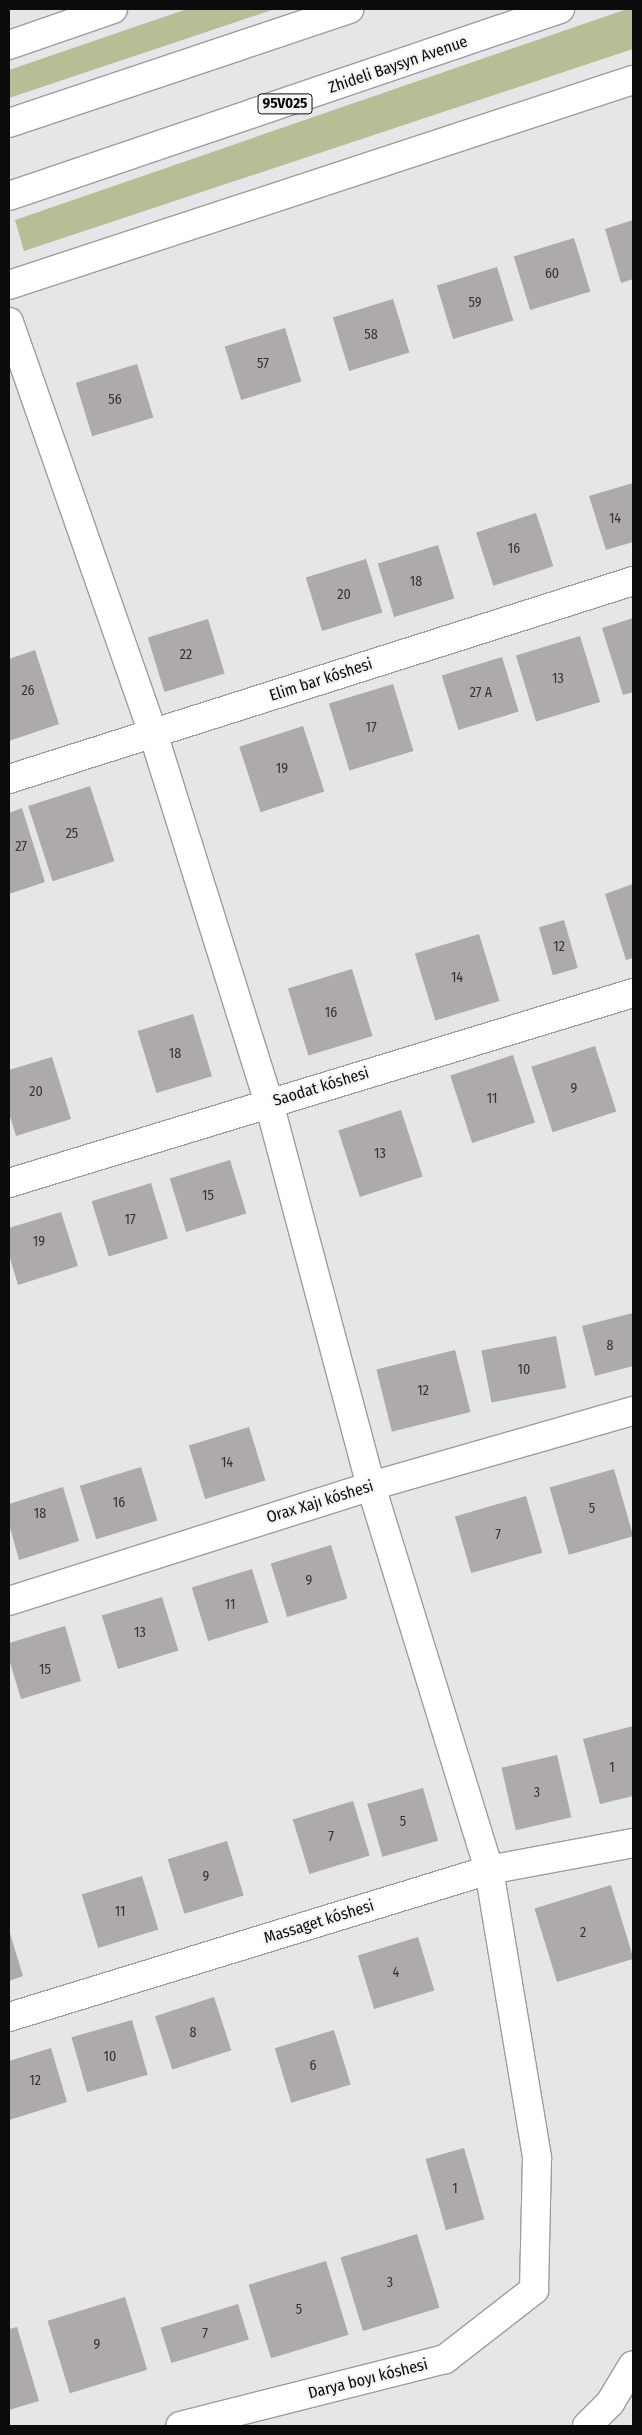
<!DOCTYPE html>
<meta charset="utf-8">
<style>
body{margin:0}
#map{position:relative;width:642px;height:2435px;overflow:hidden;background:#e4e6e8;font-family:"Fira Sans Condensed",sans-serif}
div>[style]{position:absolute}
[style*='--x']{left:calc(var(--x)*1px);top:calc(var(--y)*1px);width:calc(var(--w)*1px);rotate:calc(var(--a)*1deg)}
.green>*{inset:0;background:#b5be94}
.building>*{inset:0;background:#adaaa9;transform-origin:0 0}
.roads{filter:drop-shadow(1px 0 #9c9d9f) drop-shadow(-1px 0 #9c9d9f) drop-shadow(0 1px #9c9d9f) drop-shadow(0 -1px #9c9d9f)}
.minor>*{height:28px;margin:-14px;padding:0 14px;transform-origin:14px;border-radius:14px;background:#fff}
.major>*{height:28px;margin:-14px;padding:0 14px;transform-origin:14px;border-radius:14px;background:#fff}
span{translate:-50% -50%;white-space:nowrap;text-align:center;line-height:1.15;-webkit-text-stroke:4px #f1f3f5;paint-order:stroke}
.number-label{font-size:14px;color:#343333}
.number-label span{-webkit-text-stroke-width:0}
.shield-label span{padding:1px 4px;background:#f1f3f5;border:1px solid;border-radius:4px;-webkit-text-stroke-width:0}
.shield-label{font-size:15px;color:#0b0b0c;font-weight:700}
.street-label{font-size:16px;color:#0b0b0c}
.frame{position:absolute;inset:0;border:10px solid #0b0b0c;pointer-events:none}
</style>
<div id="map">
<div class="green">
<i style="clip-path:polygon(187px 9px,275px 9px,9px 98px,9px 70px)"></i>
<i style="clip-path:polygon(627px 9px,633px 9px,633px 49px,24px 251px,15px 220px)"></i>
</div>
<div class="building">
<i style="clip-path:polygon(633px 220px,633px 279px,621px 283px,605px 229px)"></i>
<i style="left:574px;top:238px;width:56px;height:63px;rotate:73deg"></i>
<i style="left:497px;top:267px;width:56px;height:63px;rotate:73deg"></i>
<i style="left:393px;top:299px;width:56px;height:63px;rotate:73deg"></i>
<i style="left:285px;top:328px;width:56px;height:63px;rotate:73deg"></i>
<i style="left:137px;top:364px;width:56px;height:64px;rotate:73deg"></i>
<i style="clip-path:polygon(633px 483px,633px 542px,606px 550px,589px 496px)"></i>
<i style="left:536px;top:513px;width:56px;height:63px;rotate:72deg"></i>
<i style="left:438px;top:545px;width:56px;height:63px;rotate:73deg"></i>
<i style="left:366px;top:559px;width:56px;height:63px;rotate:73deg"></i>
<i style="clip-path:polygon(633px 618px,633px 692px,623px 695px,602px 628px)"></i>
<i style="left:208px;top:619px;width:57px;height:63px;rotate:73deg"></i>
<i style="left:580px;top:636px;width:69px;height:67px;rotate:73deg"></i>
<i style="clip-path:polygon(35px 650px,59px 724px,9px 741px,9px 659px)"></i>
<i style="left:502px;top:657px;width:57px;height:63px;rotate:73deg"></i>
<i style="left:393px;top:684px;width:70px;height:67px;rotate:73deg"></i>
<i style="left:303px;top:726px;width:69px;height:67px;rotate:72deg"></i>
<i style="left:90px;top:786px;width:79px;height:65px;rotate:72deg"></i>
<i style="clip-path:polygon(22px 808px,45px 882px,9px 894px,9px 813px)"></i>
<i style="clip-path:polygon(633px 884px,633px 958px,626px 960px,605px 894px)"></i>
<i style="left:564px;top:920px;width:50px;height:26px;rotate:74deg"></i>
<i style="left:479px;top:934px;width:70px;height:67px;rotate:73deg"></i>
<i style="left:352px;top:969px;width:70px;height:67px;rotate:73deg"></i>
<i style="left:193px;top:1014px;width:65px;height:58px;rotate:73deg"></i>
<i style="left:595px;top:1046px;width:69px;height:67px;rotate:72deg"></i>
<i style="left:513px;top:1055px;width:71px;height:66px;rotate:72deg"></i>
<i style="clip-path:polygon(52px 1057px,71px 1119px,16px 1136px,9px 1113px,9px 1070px)"></i>
<i style="left:401px;top:1110px;width:70px;height:66px;rotate:72deg"></i>
<i style="left:230px;top:1160px;width:56px;height:63px;rotate:73deg"></i>
<i style="left:151px;top:1183px;width:58px;height:62px;rotate:73deg"></i>
<i style="clip-path:polygon(61px 1212px,78px 1266px,18px 1285px,9px 1255px,9px 1228px)"></i>
<i style="clip-path:polygon(633px 1313px,633px 1366px,595px 1376px,582px 1326px)"></i>
<i style="left:556px;top:1336px;width:53px;height:76px;rotate:79deg"></i>
<i style="left:455px;top:1350px;width:64px;height:81px;rotate:76deg"></i>
<i style="left:249px;top:1427px;width:56px;height:63px;rotate:73deg"></i>
<i style="left:141px;top:1467px;width:56px;height:64px;rotate:73deg"></i>
<i style="left:614px;top:1469px;width:70px;height:67px;rotate:74deg"></i>
<i style="clip-path:polygon(63px 1487px,79px 1541px,19px 1560px,9px 1524px,9px 1504px)"></i>
<i style="left:526px;top:1496px;width:59px;height:74px;rotate:74deg"></i>
<i style="left:331px;top:1545px;width:56px;height:63px;rotate:73deg"></i>
<i style="left:252px;top:1569px;width:56px;height:63px;rotate:73deg"></i>
<i style="left:162px;top:1597px;width:56px;height:63px;rotate:73deg"></i>
<i style="clip-path:polygon(65px 1626px,81px 1681px,21px 1699px,9px 1659px,9px 1643px)"></i>
<i style="clip-path:polygon(633px 1726px,633px 1796px,600px 1804px,583px 1739px)"></i>
<i style="left:557px;top:1755px;width:64px;height:57px;rotate:77deg"></i>
<i style="left:423px;top:1788px;width:55px;height:58px;rotate:74deg"></i>
<i style="left:353px;top:1801px;width:57px;height:63px;rotate:73deg"></i>
<i style="left:227px;top:1841px;width:57px;height:62px;rotate:73deg"></i>
<i style="left:142px;top:1876px;width:56px;height:63px;rotate:73deg"></i>
<i style="left:611px;top:1885px;width:77px;height:80px;rotate:73deg"></i>
<i style="clip-path:polygon(9px 1930px,23px 1976px,9px 1981px)"></i>
<i style="left:418px;top:1937px;width:56px;height:63px;rotate:73deg"></i>
<i style="left:214px;top:1997px;width:56px;height:62px;rotate:72deg"></i>
<i style="left:132px;top:2020px;width:57px;height:63px;rotate:74deg"></i>
<i style="left:334px;top:2030px;width:57px;height:62px;rotate:73deg"></i>
<i style="clip-path:polygon(51px 2048px,67px 2102px,9px 2120px,9px 2061px)"></i>
<i style="left:464px;top:2148px;width:74px;height:40px;rotate:74deg"></i>
<i style="left:417px;top:2234px;width:77px;height:80px;rotate:73deg"></i>
<i style="left:326px;top:2261px;width:77px;height:81px;rotate:73deg"></i>
<i style="left:125px;top:2297px;width:76px;height:81px;rotate:73deg"></i>
<i style="left:238px;top:2304px;width:37px;height:81px;rotate:73deg"></i>
<i style="clip-path:polygon(17px 2327px,39px 2401px,9px 2410px,9px 2329px)"></i>
</div>
<div class="roads">
<div class="minor">
<i style="--x:9;--y:45;--w:110;--a:-19.1"></i>
<i style="--x:9;--y:285;--w:657;--a:-18.19"></i>
<i style="--x:9;--y:322;--w:435;--a:70.7"></i>
<i style="--x:153;--y:733;--w:388;--a:72.6"></i>
<i style="--x:269;--y:1103;--w:396;--a:75.1"></i>
<i style="--x:371;--y:1486;--w:402;--a:72.9"></i>
<i style="--x:489;--y:1870;--w:292;--a:80.5"></i>
<i style="--x:537;--y:2158;--w:132;--a:91.3"></i>
<i style="--x:534;--y:2290;--w:113;--a:142.2"></i>
<i style="--x:445;--y:2359;--w:273;--a:165.8"></i>
<i style="--x:9;--y:779;--w:655;--a:-17.6"></i>
<i style="--x:9;--y:1183;--w:652;--a:-16.93"></i>
<i style="--x:9;--y:1601;--w:380;--a:-17.6"></i>
<i style="--x:371;--y:1486;--w:273;--a:-16"></i>
<i style="--x:9;--y:2017;--w:502;--a:-17.03"></i>
<i style="--x:489;--y:1870;--w:147;--a:-10.6"></i>
<i style="--x:587;--y:2426;--w:33;--a:-45"></i>
<i style="--x:610;--y:2403;--w:44;--a:-58.8"></i>
</div>
<div class="major">
<i style="--x:9;--y:123;--w:359;--a:-18.5"></i>
<i style="--x:9;--y:196;--w:582;--a:-18.75"></i>
</div>
</div>
<div class="number-label">
<span style="left:552px;top:274px">60</span>
<span style="left:475px;top:303px">59</span>
<span style="left:371px;top:335px">58</span>
<span style="left:263px;top:364px">57</span>
<span style="left:115px;top:400px">56</span>
<span style="left:615px;top:519px">14</span>
<span style="left:514px;top:549px">16</span>
<span style="left:416px;top:582px">18</span>
<span style="left:344px;top:595px">20</span>
<span style="left:186px;top:655px">22</span>
<span style="left:558px;top:679px">13</span>
<span style="left:28px;top:691px">26</span>
<span style="left:481px;top:693px">27 А</span>
<span style="left:371px;top:728px">17</span>
<span style="left:282px;top:769px">19</span>
<span style="left:72px;top:834px">25</span>
<span style="left:21px;top:847px">27</span>
<span style="left:559px;top:947px">12</span>
<span style="left:457px;top:978px">14</span>
<span style="left:331px;top:1013px">16</span>
<span style="left:175px;top:1054px">18</span>
<span style="left:574px;top:1089px">9</span>
<span style="left:36px;top:1092px">20</span>
<span style="left:492px;top:1099px">11</span>
<span style="left:380px;top:1154px">13</span>
<span style="left:208px;top:1196px">15</span>
<span style="left:130px;top:1220px">17</span>
<span style="left:39px;top:1242px">19</span>
<span style="left:610px;top:1346px">8</span>
<span style="left:524px;top:1370px">10</span>
<span style="left:423px;top:1391px">12</span>
<span style="left:227px;top:1463px">14</span>
<span style="left:119px;top:1503px">16</span>
<span style="left:592px;top:1509px">5</span>
<span style="left:40px;top:1514px">18</span>
<span style="left:498px;top:1535px">7</span>
<span style="left:309px;top:1581px">9</span>
<span style="left:230px;top:1605px">11</span>
<span style="left:140px;top:1633px">13</span>
<span style="left:45px;top:1670px">15</span>
<span style="left:612px;top:1768px">1</span>
<span style="left:537px;top:1793px">3</span>
<span style="left:403px;top:1822px">5</span>
<span style="left:331px;top:1837px">7</span>
<span style="left:206px;top:1877px">9</span>
<span style="left:120px;top:1912px">11</span>
<span style="left:583px;top:1933px">2</span>
<span style="left:396px;top:1973px">4</span>
<span style="left:193px;top:2033px">8</span>
<span style="left:110px;top:2057px">10</span>
<span style="left:313px;top:2066px">6</span>
<span style="left:35px;top:2081px">12</span>
<span style="left:455px;top:2189px">1</span>
<span style="left:390px;top:2283px">3</span>
<span style="left:299px;top:2310px">5</span>
<span style="left:205px;top:2334px">7</span>
<span style="left:97px;top:2345px">9</span>
</div>
<div class="shield-label">
<span style="left:285px;top:104px">95V025</span>
</div>
<div class="street-label">
<span style="left:398px;top:65px;rotate:-19deg">Zhideli Baysyn Avenue</span>
<span style="left:321px;top:680px;rotate:-18deg">Elim bar kóshesi</span>
<span style="left:321px;top:1087px;rotate:-17deg">Saodat kóshesi</span>
<span style="left:320px;top:1502px;rotate:-17deg">Orax Xajı kóshesi</span>
<span style="left:319px;top:1922px;rotate:-17deg">Massaget kóshesi</span>
<span style="left:368px;top:2379px;rotate:-14deg">Darya boyı kóshesi</span>
</div>
<div class="frame"></div>
</div>
